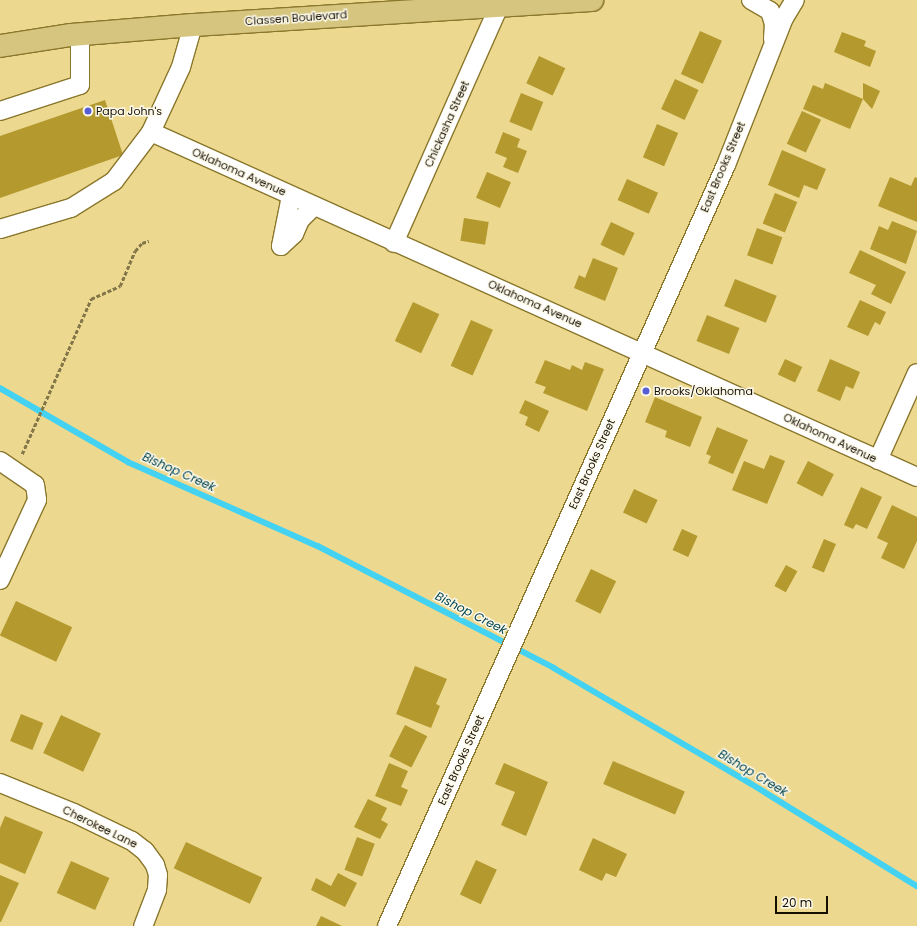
<!DOCTYPE html>
<style>
body{margin:0}
#map{position:relative;width:917px;height:926px;overflow:hidden;background:#ecd88e;font-family:Poppins,sans-serif}
div>[style]{position:absolute}
[style*='--x']{left:calc(var(--x)*1px);top:calc(var(--y)*1px);width:calc(var(--w)*1px);rotate:calc(var(--a)*1deg)}
.stream>*{height:5.5px;margin:-2.75px;padding:0 2.75px;transform-origin:2.75px;border-radius:2.75px;background:#43d2f1}
.building>*{inset:0;background:#b3992e;transform-origin:0 0}
.path>*{height:2.5px;margin-top:-1.25px;transform-origin:0;background:repeating-linear-gradient(90deg,#837649 0 4px,transparent 0 6px)}
.roads{filter:drop-shadow(1px 0 #8a772c) drop-shadow(-1px 0 #8a772c) drop-shadow(0 1px #8a772c) drop-shadow(0 -1px #8a772c)}
.minor>*{height:18px;margin:-9px;padding:0 9px;transform-origin:9px;border-radius:9px;background:#fff}
.major>*{height:22px;margin:-11px;padding:0 11px;transform-origin:11px;border-radius:11px;background:#d6c57f}
.dots>*{width:11px;height:11px;translate:-50% -50%;box-sizing:border-box;border:2px solid #fdfaeb;border-radius:50%}
span{translate:-50% -50%;white-space:nowrap;text-align:center;line-height:1.15;-webkit-text-stroke:3px #fdfaeb;paint-order:stroke}
.street-label{font-size:11px;color:#150f00}
.poi-label{font-size:11px;color:#150f00}
.left{translate:0 -50%;text-align:left}
.water-label{font-size:12px;color:#00424e;font-style:italic}
.scale{position:absolute;left:775px;top:896px;width:53px;height:18px;box-sizing:border-box;border:2px solid #150f00;border-top:0;padding-left:5px;font-size:12px;line-height:14px;white-space:nowrap;color:#150f00;-webkit-text-stroke:3px #fdfaeb;paint-order:stroke}
</style>
<div id="map">
<div class="stream">
<i style="--x:0;--y:388;--w:148;--a:30"></i>
<i style="--x:128;--y:462;--w:208;--a:23.9"></i>
<i style="--x:318;--y:546;--w:266;--a:27.3"></i>
<i style="--x:554;--y:668;--w:227;--a:30.4"></i>
<i style="--x:750;--y:783;--w:196;--a:31.7"></i>
</div>
<div class="building">
<i style="left:700px;top:31px;width:24px;height:47px;rotate:24deg"></i>
<i style="clip-path:polygon(842px 32px,866px 41px,864px 46px,876px 51px,870px 67px,834px 52px)"></i>
<i style="left:539px;top:56px;width:29px;height:30px;rotate:25deg"></i>
<i style="left:675px;top:79px;width:26px;height:33px;rotate:25deg"></i>
<i style="clip-path:polygon(825px 83px,863px 99px,850px 129px,803px 109px,813px 85px,823px 89px)"></i>
<i style="clip-path:polygon(863px 83px,880px 91px,872px 109px,863px 99px)"></i>
<i style="left:521px;top:93px;width:24px;height:31px;rotate:22deg"></i>
<i style="clip-path:polygon(105px 100px,123px 155px,0 198px,0 136px)"></i>
<i style="left:802px;top:111px;width:21px;height:36px;rotate:25deg"></i>
<i style="left:657px;top:124px;width:23px;height:36px;rotate:23deg"></i>
<i style="clip-path:polygon(503px 132px,520px 139px,517px 147px,527px 151px,518px 173px,503px 167px,507px 158px,495px 153px)"></i>
<i style="clip-path:polygon(782px 150px,826px 169px,817px 190px,804px 185px,799px 198px,768px 185px)"></i>
<i style="left:487px;top:172px;width:26px;height:28px;rotate:23deg"></i>
<i style="clip-path:polygon(890px 177px,911px 186px,915px 177px,917px 178px,917px 222px,878px 206px)"></i>
<i style="left:627px;top:179px;width:34px;height:23px;rotate:24deg"></i>
<i style="left:775px;top:193px;width:24px;height:33px;rotate:22deg"></i>
<i style="left:464px;top:218px;width:25px;height:23px;rotate:9deg"></i>
<i style="clip-path:polygon(892px 221px,917px 231px,906px 264px,870px 249px,879px 226px,888px 230px)"></i>
<i style="left:611px;top:222px;width:26px;height:25px;rotate:25deg"></i>
<i style="left:757px;top:228px;width:27px;height:29px;rotate:20deg"></i>
<i style="clip-path:polygon(860px 250px,906px 272px,891px 304px,871px 294px,876px 285px,849px 273px)"></i>
<i style="clip-path:polygon(593px 258px,618px 268px,605px 301px,574px 288px,579px 275px,585px 278px)"></i>
<i style="left:735px;top:279px;width:45px;height:29px;rotate:22deg"></i>
<i style="clip-path:polygon(860px 300px,886px 312px,880px 325px,875px 322px,868px 336px,847px 327px)"></i>
<i style="left:413px;top:302px;width:29px;height:43px;rotate:25deg"></i>
<i style="left:707px;top:315px;width:35px;height:28px;rotate:22deg"></i>
<i style="left:471px;top:320px;width:24px;height:50px;rotate:24deg"></i>
<i style="left:785px;top:359px;width:19px;height:17px;rotate:25deg"></i>
<i style="clip-path:polygon(830px 359px,860px 372px,853px 389px,846px 386px,840px 401px,817px 391px)"></i>
<i style="clip-path:polygon(545px 360px,570px 370px,572px 365px,582px 370px,585px 362px,604px 369px,587px 411px,543px 393px,546px 387px,535px 383px)"></i>
<i style="clip-path:polygon(655px 397px,702px 417px,690px 447px,665px 437px,667px 431px,645px 422px)"></i>
<i style="clip-path:polygon(525px 400px,549px 411px,539px 432px,525px 425px,528px 417px,519px 413px)"></i>
<i style="clip-path:polygon(717px 427px,748px 440px,733px 474px,708px 463px,711px 456px,706px 454px)"></i>
<i style="clip-path:polygon(770px 455px,785px 461px,767px 504px,732px 490px,744px 461px,764px 469px)"></i>
<i style="left:808px;top:461px;width:29px;height:25px;rotate:27deg"></i>
<i style="clip-path:polygon(861px 487px,882px 497px,867px 529px,856px 524px,853px 529px,844px 525px)"></i>
<i style="left:634px;top:489px;width:26px;height:26px;rotate:25deg"></i>
<i style="clip-path:polygon(892px 505px,917px 517px,917px 541px,904px 569px,881px 558px,888px 543px,877px 538px)"></i>
<i style="left:682px;top:529px;width:17px;height:23px;rotate:24deg"></i>
<i style="left:824px;top:539px;width:13px;height:31px;rotate:23deg"></i>
<i style="left:786px;top:565px;width:13px;height:24px;rotate:29deg"></i>
<i style="left:591px;top:569px;width:28px;height:36px;rotate:26deg"></i>
<i style="left:16px;top:601px;width:62px;height:38px;rotate:25deg"></i>
<i style="clip-path:polygon(415px 666px,447px 679px,436px 704px,440px 706px,431px 728px,396px 714px)"></i>
<i style="left:21px;top:714px;width:24px;height:29px;rotate:22deg"></i>
<i style="left:61px;top:715px;width:44px;height:42px;rotate:25deg"></i>
<i style="left:405px;top:725px;width:25px;height:35px;rotate:27deg"></i>
<i style="left:613px;top:761px;width:78px;height:25px;rotate:23deg"></i>
<i style="clip-path:polygon(389px 763px,408px 771px,401px 787px,408px 790px,401px 806px,375px 796px)"></i>
<i style="clip-path:polygon(504px 763px,548px 782px,526px 836px,501px 825px,515px 792px,495px 784px)"></i>
<i style="clip-path:polygon(368px 799px,387px 808px,381px 820px,388px 824px,380px 839px,354px 827px)"></i>
<i style="clip-path:polygon(5px 816px,43px 832px,25px 874px,0 863px,0 828px)"></i>
<i style="left:357px;top:837px;width:19px;height:35px;rotate:21deg"></i>
<i style="clip-path:polygon(593px 838px,627px 854px,616px 877px,606px 873px,602px 881px,579px 870px)"></i>
<i style="left:186px;top:842px;width:84px;height:29px;rotate:25deg"></i>
<i style="left:476px;top:860px;width:23px;height:38px;rotate:25deg"></i>
<i style="left:71px;top:861px;width:42px;height:35px;rotate:24deg"></i>
<i style="clip-path:polygon(338px 873px,357px 883px,345px 907px,311px 890px,316px 878px,331px 886px)"></i>
<i style="clip-path:polygon(0 875px,19px 883px,1px 922px,0 922px)"></i>
<i style="clip-path:polygon(321px 916px,342px 926px,316px 926px)"></i>
</div>
<div class="path">
<i style="--x:22;--y:454;--w:170;--a:-66"></i>
<i style="--x:91;--y:299;--w:32;--a:-24"></i>
<i style="--x:120;--y:286;--w:38;--a:-67"></i>
<i style="--x:135;--y:251;--w:11;--a:-49"></i>
<i style="--x:142;--y:243;--w:7;--a:-16"></i>
</div>
<div class="roads">
<div class="minor">
<i style="--x:751;--y:0;--w:22;--a:30"></i>
<i style="--x:770;--y:11;--w:14;--a:73"></i>
<i style="--x:774;--y:24;--w:15;--a:94"></i>
<i style="--x:0;--y:111;--w:84;--a:-18"></i>
<i style="--x:80;--y:85;--w:50;--a:-90"></i>
<i style="--x:151;--y:132;--w:840;--a:24.25"></i>
<i style="--x:291;--y:196;--w:51;--a:101.3"></i>
<i style="--x:281;--y:246;--w:18;--a:-43"></i>
<i style="--x:294;--y:234;--w:15;--a:-67"></i>
<i style="--x:300;--y:220;--w:20;--a:-45"></i>
<i style="--x:0;--y:229;--w:74;--a:-16.5"></i>
<i style="--x:71;--y:208;--w:51;--a:-32.1"></i>
<i style="--x:114;--y:181;--w:61;--a:-52.9"></i>
<i style="--x:151;--y:132;--w:72;--a:-65.2"></i>
<i style="--x:181;--y:67;--w:44;--a:-74.1"></i>
<i style="--x:394;--y:243;--w:259;--a:-66.1"></i>
<i style="--x:878;--y:460;--w:95;--a:-65.9"></i>
<i style="--x:0;--y:461;--w:42;--a:34.4"></i>
<i style="--x:35;--y:485;--w:15;--a:82"></i>
<i style="--x:37;--y:500;--w:88;--a:114.8"></i>
<i style="--x:0;--y:783;--w:80;--a:22.1"></i>
<i style="--x:74;--y:813;--w:64;--a:25.8"></i>
<i style="--x:132;--y:841;--w:16;--a:38"></i>
<i style="--x:145;--y:851;--w:17;--a:54"></i>
<i style="--x:155;--y:865;--w:10;--a:73"></i>
<i style="--x:158;--y:875;--w:15;--a:94"></i>
<i style="--x:157;--y:890;--w:39;--a:111"></i>
<i style="--x:387;--y:926;--w:833;--a:-65.99"></i>
<i style="--x:726;--y:165;--w:158;--a:-68.5"></i>
<i style="--x:784;--y:18;--w:21;--a:-59"></i>
</div>
<div class="major">
<i style="--x:0;--y:46;--w:72;--a:-8.8"></i>
<i style="--x:71;--y:35;--w:122;--a:-4.7"></i>
<i style="--x:193;--y:25;--w:400;--a:-3.6"></i>
</div>
</div>
<div class="dots">
<i style="left:88px;top:111px;background:#555ed5"></i>
<i style="left:646px;top:391px;background:#555ed5"></i>
</div>
<div class="street-label">
<span style="left:296px;top:18px;rotate:-4deg">Classen Boulevard</span>
<span style="left:447px;top:124px;rotate:-66deg">Chickasha Street</span>
<span style="left:723px;top:167px;rotate:-67deg">East Brooks Street</span>
<span style="left:239px;top:172px;rotate:24deg">Oklahoma Avenue</span>
<span style="left:535px;top:304px;rotate:24deg">Oklahoma Avenue</span>
<span style="left:830px;top:438px;rotate:25deg">Oklahoma Avenue</span>
<span style="left:592px;top:464px;rotate:-66deg">East Brooks Street</span>
<span style="left:461px;top:760px;rotate:-66deg">East Brooks Street</span>
<span style="left:100px;top:827px;rotate:26deg">Cherokee Lane</span>
</div>
<div class="poi-label">
<span class="left" style="left:96px;top:111px">Papa John's</span>
<span class="left" style="left:654px;top:391px">Brooks/Oklahoma</span>
</div>
<div class="water-label">
<span style="left:179px;top:472px;rotate:24deg">Bishop Creek</span>
<span style="left:471px;top:613px;rotate:27deg">Bishop Creek</span>
<span style="left:753px;top:773px;rotate:31deg">Bishop Creek</span>
</div>
<div class="scale">20 m</div>
</div>
